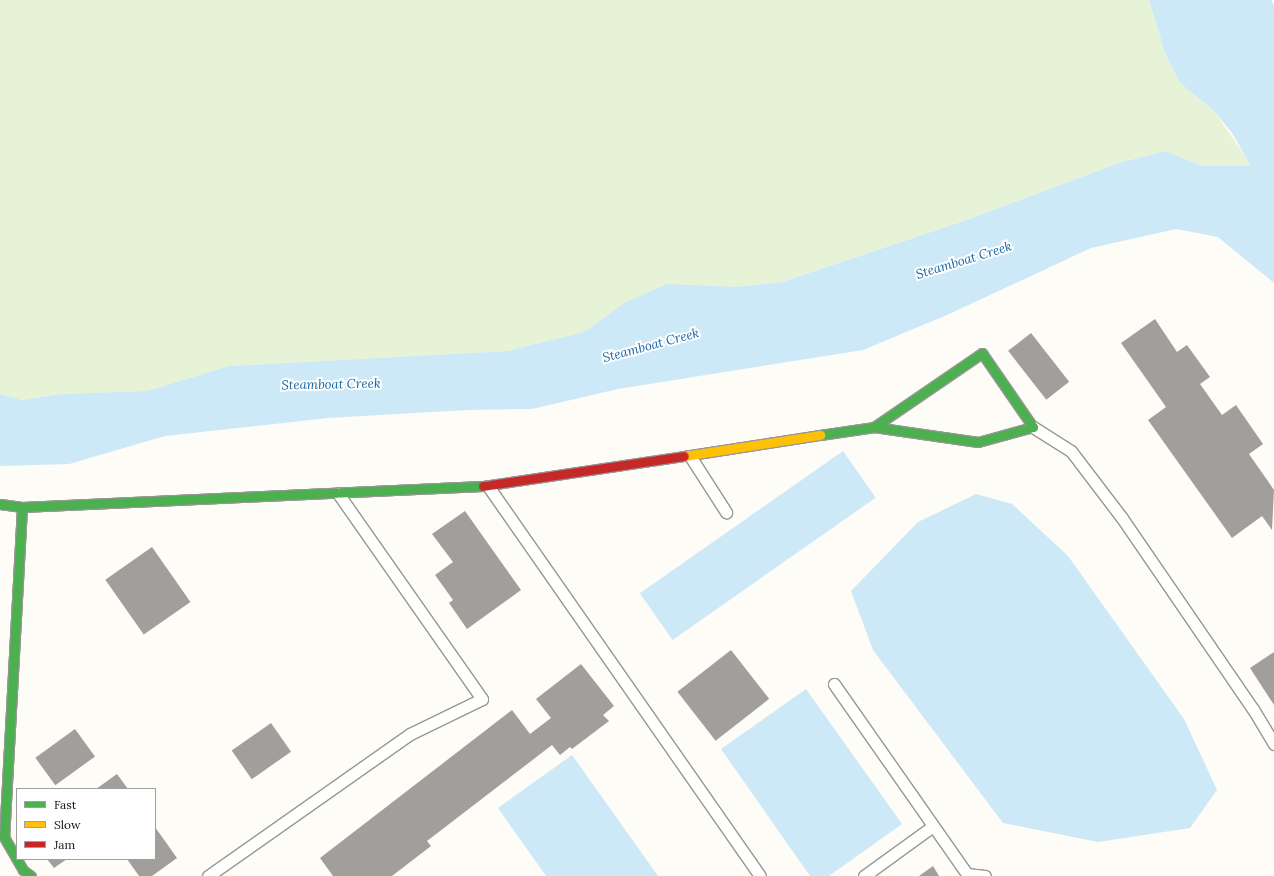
<!DOCTYPE html>
<style>
body{margin:0}
#map{position:relative;width:1274px;height:876px;overflow:hidden;background:#fdfcf7;font-family:Lora,serif}
div>[style]{position:absolute}
[style*='--x']{left:calc(var(--x)*1px);top:calc(var(--y)*1px);width:calc(var(--w)*1px);rotate:calc(var(--a)*1deg)}
.green>*{inset:0;background:#e7f3d7}
.water>*{inset:0;background:#cde8f7;transform-origin:0 0}
.building>*{inset:0;background:#a19f9c;transform-origin:0 0}
.roads{filter:drop-shadow(1px 0 #979795) drop-shadow(-1px 0 #979795) drop-shadow(0 1px #979795) drop-shadow(0 -1px #979795)}
.lane>*{height:11px;margin:-5.5px;padding:0 5.5px;transform-origin:5.5px;border-radius:5.5px;background:#fffffe}
.fast>*{height:9px;margin:-4.5px;padding:0 4.5px;transform-origin:4.5px;border-radius:4.5px;background:#4caf50}
.slow>*{height:9px;margin:-4.5px;padding:0 4.5px;transform-origin:4.5px;border-radius:4.5px;background:#ffc107}
.jam>*{height:9px;margin:-4.5px;padding:0 4.5px;transform-origin:4.5px;border-radius:4.5px;background:#c62828}
span{translate:-50% -50%;white-space:nowrap;text-align:center;line-height:1.15;-webkit-text-stroke:4px #fff;paint-order:stroke}
.water-label{font-size:13px;color:#1768a6;font-style:italic}
.legend{position:absolute;left:16px;top:788px;width:140px;height:72px;box-sizing:border-box;background:#fff;border:1px solid #a0a0a0;margin:0;padding:5px 7px;list-style:none;font-size:12px;color:#111}
.legend li{display:flex;align-items:center;gap:8px;height:20px}
.legend b{width:20px;border:1px solid #a0a0a0}
</style>
<div id="map">
<div class="green">
<i style="clip-path:polygon(0 0,1149px 0,1165px 53px,1180px 83px,1214px 111px,1252px 166px,1203px 166px,1165px 151px,1119px 163px,961px 222px,782px 282px,735px 287px,584px 332px,507px 351px,229px 366px,147px 391px,61px 394px,22px 400px,0 394px)"></i>
</div>
<div class="water">
<i style="clip-path:polygon(1149px 0,1271px 0,1274px 5px,1274px 283px,1218px 237px,1176px 229px,1091px 248px,947px 315px,863px 350px,618px 389px,532px 409px,467px 410px,328px 418px,165px 436px,69px 464px,0 466px,0 394px,22px 400px,61px 394px,147px 391px,229px 366px,507px 351px,584px 332px,626px 302px,667px 284px,735px 287px,782px 282px,961px 222px,1119px 163px,1165px 151px,1203px 166px,1251px 166px,1232px 133px,1214px 111px,1180px 83px,1165px 53px)"></i>
<i style="left:843px;top:451px;width:57px;height:248px;rotate:55deg"></i>
<i style="clip-path:polygon(976px 494px,1012px 504px,1068px 556px,1184px 719px,1217px 790px,1190px 828px,1098px 842px,1003px 823px,873px 650px,851px 591px,918px 522px)"></i>
<i style="clip-path:polygon(806px 689px,902px 824px,829px 876px,810px 876px,721px 749px)"></i>
<i style="clip-path:polygon(572px 755px,658px 876px,546px 876px,498px 808px)"></i>
</div>
<div class="building">
<i style="clip-path:polygon(1155px 319px,1177px 352px,1187px 345px,1210px 377px,1200px 384px,1222px 415px,1236px 405px,1263px 444px,1249px 454px,1274px 490px,1272px 530px,1262px 516px,1232px 538px,1148px 420px,1166px 407px,1121px 343px)"></i>
<i style="left:1031px;top:333px;width:62px;height:29px;rotate:52deg"></i>
<i style="clip-path:polygon(465px 511px,521px 590px,467px 629px,449px 603px,453px 600px,435px 575px,453px 562px,432px 534px)"></i>
<i style="left:152px;top:547px;width:67px;height:57px;rotate:55deg"></i>
<i style="left:731px;top:650px;width:62px;height:68px;rotate:52deg"></i>
<i style="clip-path:polygon(1274px 652px,1274px 705px,1250px 668px)"></i>
<i style="clip-path:polygon(581px 664px,614px 706px,603px 715px,609px 721px,572px 749px,570px 747px,560px 755px,552px 745px,427px 841px,431px 846px,392px 876px,333px 876px,320px 858px,512px 710px,530px 734px,551px 718px,536px 699px)"></i>
<i style="left:271px;top:723px;width:35px;height:48px;rotate:55deg"></i>
<i style="left:75px;top:729px;width:34px;height:49px;rotate:54deg"></i>
<i style="clip-path:polygon(117px 774px,128px 789px,96px 789px)"></i>
<i style="clip-path:polygon(155px 827px,177px 858px,152px 876px,139px 876px,127px 859px,155px 859px)"></i>
<i style="clip-path:polygon(47px 859px,67px 859px,54px 868px)"></i>
<i style="clip-path:polygon(933px 866px,939px 876px,919px 876px)"></i>
</div>
<div class="roads">
<div class="lane">
<i style="--x:1033;--y:427;--w:45;--a:32.3"></i>
<i style="--x:1071;--y:451;--w:84;--a:52.7"></i>
<i style="--x:1122;--y:518;--w:232;--a:55.6"></i>
<i style="--x:1253;--y:709;--w:41;--a:59"></i>
<i style="--x:690;--y:456;--w:67;--a:57.3"></i>
<i style="--x:488;--y:486;--w:475;--a:55.1"></i>
<i style="--x:834;--y:684;--w:232;--a:55"></i>
<i style="--x:967;--y:874;--w:18;--a:6"></i>
<i style="--x:208;--y:876;--w:247;--a:-35.1"></i>
<i style="--x:410;--y:734;--w:80;--a:-25.9"></i>
<i style="--x:482;--y:699;--w:251;--a:-125"></i>
<i style="--x:864;--y:876;--w:85;--a:-35.9"></i>
</div>
<div class="fast">
<i style="--x:820;--y:435;--w:55;--a:-8.4"></i>
<i style="--x:874;--y:427;--w:105;--a:8.2"></i>
<i style="--x:978;--y:442;--w:57;--a:-15.3"></i>
<i style="--x:1033;--y:427;--w:90;--a:-124.6"></i>
<i style="--x:982;--y:353;--w:131;--a:145.6"></i>
<i style="--x:0;--y:504;--w:22;--a:8"></i>
<i style="--x:22;--y:507;--w:461;--a:-2.6"></i>
<i style="--x:22;--y:507;--w:330;--a:93.1"></i>
<i style="--x:4;--y:837;--w:38;--a:60"></i>
<i style="--x:23;--y:870;--w:10;--a:37"></i>
</div>
<div class="slow">
<i style="--x:684;--y:456;--w:138;--a:-8.8"></i>
</div>
<div class="jam">
<i style="--x:483;--y:486;--w:203;--a:-8.5"></i>
</div>
</div>
<div class="water-label">
<span style="left:964px;top:261px;rotate:-17deg">Steamboat Creek</span>
<span style="left:651px;top:346px;rotate:-15deg">Steamboat Creek</span>
<span style="left:331px;top:385px;rotate:-1deg">Steamboat Creek</span>
</div>
<ul class="legend">
<li><b style="height:5px;background:#4caf50"></b>Fast</li>
<li><b style="height:5px;background:#ffc107"></b>Slow</li>
<li><b style="height:5px;background:#c62828"></b>Jam</li>
</ul>
</div>
